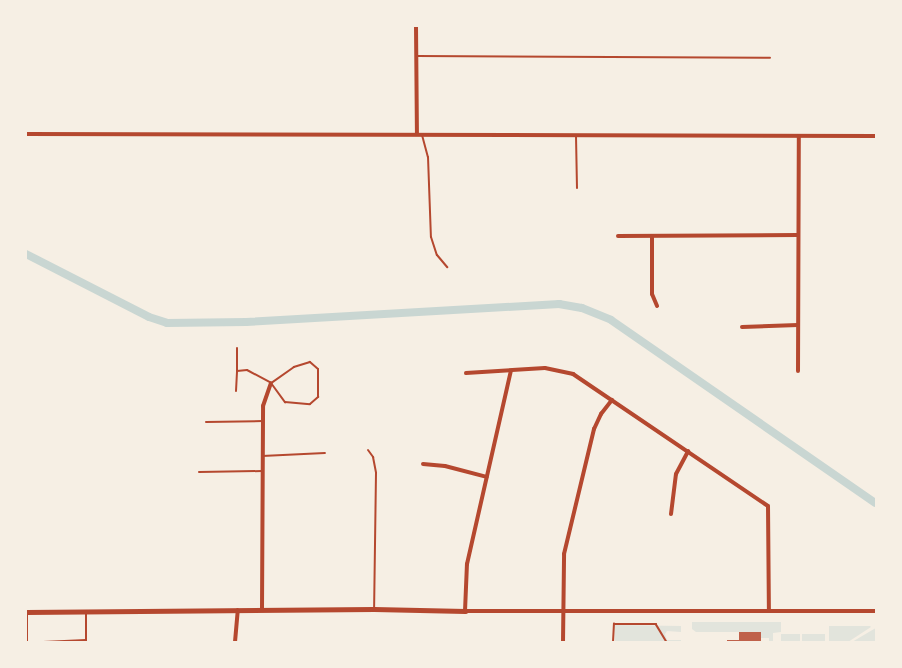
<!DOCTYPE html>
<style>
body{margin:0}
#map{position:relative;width:902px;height:668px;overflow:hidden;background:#f6efe4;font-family:"Roboto Condensed",sans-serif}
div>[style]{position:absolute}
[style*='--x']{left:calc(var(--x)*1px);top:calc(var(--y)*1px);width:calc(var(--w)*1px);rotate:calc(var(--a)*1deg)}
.green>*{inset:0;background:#e2e4dc;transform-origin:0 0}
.canal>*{height:8px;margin:-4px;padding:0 4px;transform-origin:4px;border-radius:4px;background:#c9d6d2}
.building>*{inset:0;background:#bf614a}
.path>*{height:1.5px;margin:-0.75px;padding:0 0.75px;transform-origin:0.75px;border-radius:0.75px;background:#b5482f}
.service>*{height:2px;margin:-1px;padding:0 1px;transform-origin:1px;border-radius:1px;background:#b5482f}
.minor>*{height:4px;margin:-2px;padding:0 2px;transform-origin:2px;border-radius:2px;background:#b5482f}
.tertiary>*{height:4.5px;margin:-2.25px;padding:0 2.25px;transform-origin:2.25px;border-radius:2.25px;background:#b5482f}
span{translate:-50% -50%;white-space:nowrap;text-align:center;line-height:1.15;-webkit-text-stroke:4.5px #f6efe4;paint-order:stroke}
.frame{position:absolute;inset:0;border:27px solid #f6efe4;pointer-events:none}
</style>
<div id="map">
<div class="green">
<i style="clip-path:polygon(692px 622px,781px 622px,781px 632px,773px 633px,773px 642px,769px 642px,769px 638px,761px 638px,761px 632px,696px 632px,692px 629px)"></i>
<i style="clip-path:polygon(614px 625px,681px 626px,681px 632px,667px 631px,665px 634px,667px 640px,681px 640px,681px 642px,615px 642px)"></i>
<i style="clip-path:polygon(829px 626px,870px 626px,871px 627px,848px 642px,829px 642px)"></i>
<i style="clip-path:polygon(876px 628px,876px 642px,852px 642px,874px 629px)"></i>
<i style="left:781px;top:634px;width:19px;height:8px"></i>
<i style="left:802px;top:634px;width:23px;height:8px"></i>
</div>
<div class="canal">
<i style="--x:26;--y:254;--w:138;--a:27.1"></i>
<i style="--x:149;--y:317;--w:19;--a:18"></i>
<i style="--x:167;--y:323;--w:79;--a:-0.7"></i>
<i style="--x:246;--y:322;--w:314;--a:-3.3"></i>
<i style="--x:559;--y:304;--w:23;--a:10"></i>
<i style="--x:582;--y:308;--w:31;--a:22"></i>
<i style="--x:611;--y:320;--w:321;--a:34.7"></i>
</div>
<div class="building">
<i style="clip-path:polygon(739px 632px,761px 632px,761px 642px,727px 642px,727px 640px,739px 640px)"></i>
</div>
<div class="path">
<i style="--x:613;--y:642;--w:18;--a:-87"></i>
<i style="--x:614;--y:624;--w:42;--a:0"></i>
<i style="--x:656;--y:624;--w:21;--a:59"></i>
</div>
<div class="service">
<i style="--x:417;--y:56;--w:353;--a:0.3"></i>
<i style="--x:422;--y:135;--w:23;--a:75"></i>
<i style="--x:428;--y:157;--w:80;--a:87.9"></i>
<i style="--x:431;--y:237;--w:19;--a:72"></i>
<i style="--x:437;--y:255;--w:16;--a:50"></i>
<i style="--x:576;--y:136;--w:52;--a:88.9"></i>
<i style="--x:237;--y:348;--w:23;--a:90"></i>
<i style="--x:236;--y:391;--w:20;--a:-87"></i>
<i style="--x:237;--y:371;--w:10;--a:-6"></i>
<i style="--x:247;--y:370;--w:27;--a:28"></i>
<i style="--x:271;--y:383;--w:24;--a:54"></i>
<i style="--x:285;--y:402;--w:25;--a:5"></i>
<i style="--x:310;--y:404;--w:11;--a:-41"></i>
<i style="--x:318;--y:397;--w:28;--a:-90"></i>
<i style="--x:318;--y:369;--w:11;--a:-139"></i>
<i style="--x:310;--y:362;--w:17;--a:163"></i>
<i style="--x:294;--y:367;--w:28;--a:145"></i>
<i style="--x:206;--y:422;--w:57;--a:-1"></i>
<i style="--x:368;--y:450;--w:9;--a:54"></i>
<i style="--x:373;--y:457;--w:16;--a:79"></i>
<i style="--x:376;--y:473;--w:136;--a:90.8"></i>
<i style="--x:262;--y:456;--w:63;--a:-2.7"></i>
<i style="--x:199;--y:472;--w:63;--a:-0.9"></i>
<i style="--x:27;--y:612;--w:30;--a:90"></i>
<i style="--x:43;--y:642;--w:43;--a:-2.7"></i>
<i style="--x:86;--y:642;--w:31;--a:-90"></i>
</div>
<div class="minor">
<i style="--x:416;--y:26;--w:108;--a:89.5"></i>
<i style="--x:26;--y:134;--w:850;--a:0.13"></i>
<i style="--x:618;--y:236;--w:180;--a:-0.3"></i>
<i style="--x:652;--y:236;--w:58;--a:90"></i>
<i style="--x:652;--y:294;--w:13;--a:67"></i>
<i style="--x:742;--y:327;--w:56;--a:-2"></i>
<i style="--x:798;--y:371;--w:235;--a:-89.8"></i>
<i style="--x:466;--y:373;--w:79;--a:-3.6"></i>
<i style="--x:545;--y:368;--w:29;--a:12"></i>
<i style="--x:573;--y:374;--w:235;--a:34.1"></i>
<i style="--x:768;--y:506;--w:105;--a:89.5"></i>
<i style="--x:423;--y:464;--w:22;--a:5"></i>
<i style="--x:445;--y:466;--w:43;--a:14.7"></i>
<i style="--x:671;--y:514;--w:40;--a:-82.9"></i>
<i style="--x:676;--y:474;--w:26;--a:-62"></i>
<i style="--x:262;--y:609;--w:203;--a:-89.7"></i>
<i style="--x:263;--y:406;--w:24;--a:-71"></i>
<i style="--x:465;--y:611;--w:47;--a:-87.6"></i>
<i style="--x:467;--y:564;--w:198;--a:-77.2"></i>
<i style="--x:235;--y:642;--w:32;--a:-85"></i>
<i style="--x:563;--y:642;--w:88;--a:-89.3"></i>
<i style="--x:564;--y:554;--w:129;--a:-76.5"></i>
<i style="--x:594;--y:429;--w:17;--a:-65"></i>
<i style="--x:601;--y:414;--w:18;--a:-52"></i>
</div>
<div class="tertiary">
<i style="--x:26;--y:612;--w:348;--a:-0.5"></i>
<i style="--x:374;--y:609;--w:91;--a:1.3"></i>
<i style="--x:465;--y:611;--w:411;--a:0"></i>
</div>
<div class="frame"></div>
</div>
